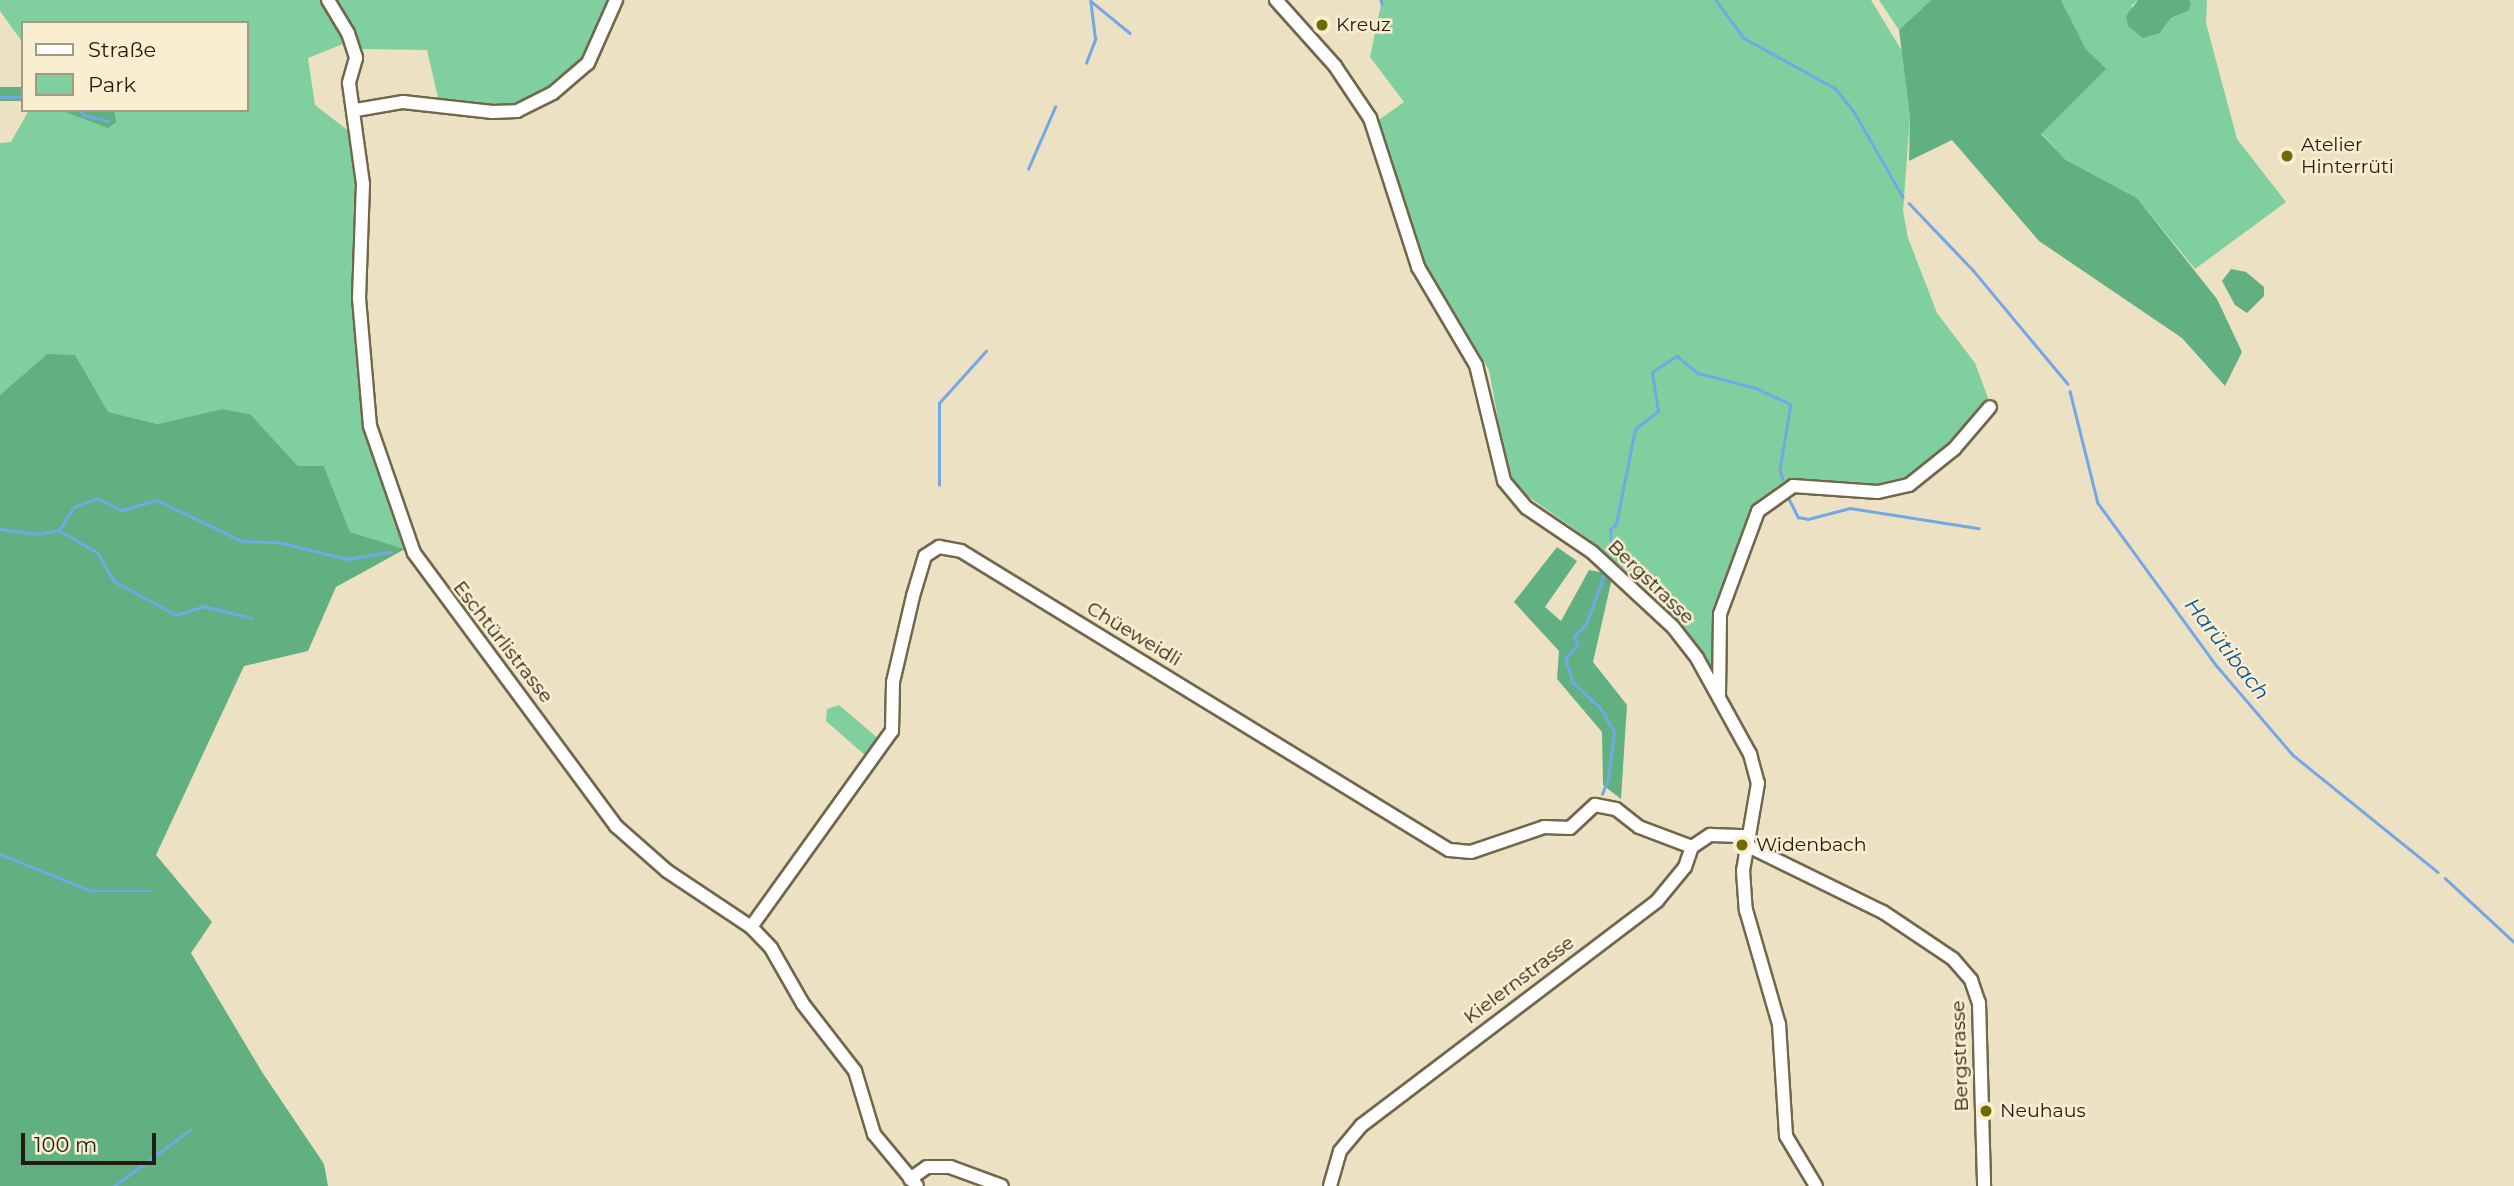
<!DOCTYPE html>
<meta charset="utf-8">
<style>
body{margin:0}
#map{position:relative;width:2514px;height:1186px;overflow:hidden;background:#ece1c3;font-family:Montserrat,sans-serif}
div>[style]{position:absolute}
[style*='--x']{left:calc(var(--x)*1px);top:calc(var(--y)*1px);width:calc(var(--w)*1px);rotate:calc(var(--a)*1deg)}
.green>*{inset:0;background:#80cf9f}
.forest>*{inset:0;background:#60b081;transform-origin:0 0}
.stream>*{height:2.5px;margin:-1.25px;padding:0 1.25px;transform-origin:1.25px;border-radius:1.25px;background:#73a8e5}
.roads{filter:drop-shadow(2px 0 #71674c) drop-shadow(-2px 0 #71674c) drop-shadow(0 2px #71674c) drop-shadow(0 -2px #71674c)}
.minor>*{height:12px;margin:-6px;padding:0 6px;transform-origin:6px;border-radius:6px;background:#fff}
.dots>*{width:19px;height:19px;translate:-50% -50%;box-sizing:border-box;border:4px solid #faeed0;border-radius:50%}
span{translate:-50% -50%;white-space:nowrap;text-align:center;line-height:1.15;-webkit-text-stroke:5px #faeed0;paint-order:stroke}
.poi-label{font-size:19px;color:#211d12}
.left{translate:0 -50%;text-align:left}
.street-label{font-size:19px;color:#211d12}
.water-label{font-size:21px;color:#05569f;font-style:italic}
.legend{position:absolute;left:21px;top:21px;width:228px;height:91px;box-sizing:border-box;background:#faeed0;border:2px solid #a39a84;margin:0;padding:9px 12px;list-style:none;font-size:21px;color:#211d12}
.legend li{display:flex;align-items:center;gap:14px;height:35px}
.legend b{width:35px;border:2px solid #a39a84}
.scale{position:absolute;left:21px;top:1133px;width:135px;height:32px;box-sizing:border-box;border:4px solid #211d12;border-top:0;padding-left:9px;font-size:21px;line-height:24px;white-space:nowrap;color:#211d12;-webkit-text-stroke:5px #faeed0;paint-order:stroke}
</style>
<div id="map">
<div class="green">
<i style="clip-path:polygon(0 0,325px 0,348px 42px,308px 58px,315px 105px,354px 135px,362px 404px,369px 449px,405px 549px,350px 532px,324px 466px,298px 466px,250px 414px,222px 409px,159px 424px,107px 412px,47px 354px,0 395px,0 143px,11px 142px,29px 110px,247px 110px,247px 23px,23px 23px,23px 43px,0 11px)"></i>
<i style="clip-path:polygon(332px 0,614px 0,590px 53px,557px 86px,511px 109px,439px 102px,427px 50px,357px 49px)"></i>
<i style="clip-path:polygon(1382px 0,1871px 0,1902px 51px,1910px 117px,1903px 211px,1908px 238px,1937px 313px,1975px 363px,1988px 398px,1984px 409px,1959px 439px,1909px 482px,1881px 488px,1797px 479px,1779px 485px,1755px 505px,1716px 607px,1717px 678px,1696px 644px,1656px 596px,1590px 540px,1516px 488px,1507px 469px,1489px 370px,1417px 249px,1376px 122px,1404px 102px,1370px 57px)"></i>
<i style="clip-path:polygon(1879px 0,1931px 0,1899px 30px)"></i>
<i style="clip-path:polygon(2061px 0,2138px 0,2131px 6px,2160px 33px,2171px 18px,2188px 11px,2189px 0,2207px 0,2206px 23px,2237px 139px,2286px 202px,2195px 269px,2137px 198px,2066px 160px,2041px 133px,2105px 69px,2086px 49px)"></i>
<i style="clip-path:polygon(839px 705px,880px 740px,866px 756px,826px 721px,827px 709px)"></i>
</div>
<div class="forest">
<i style="clip-path:polygon(1931px 0,2061px 0,2086px 49px,2106px 69px,2041px 134px,2066px 160px,2137px 198px,2217px 299px,2242px 352px,2225px 386px,2182px 338px,2039px 241px,1952px 140px,1909px 161px,1910px 117px,1899px 30px)"></i>
<i style="clip-path:polygon(2138px 0,2189px 0,2191px 4px,2188px 11px,2171px 18px,2160px 33px,2143px 38px,2128px 26px,2126px 16px)"></i>
<i style="left:0;top:87px;width:23px;height:14px"></i>
<i style="clip-path:polygon(60px 110px,114px 110px,116px 122px,108px 128px)"></i>
<i style="clip-path:polygon(2231px 269px,2246px 272px,2264px 287px,2264px 296px,2247px 313px,2235px 305px,2222px 281px)"></i>
<i style="clip-path:polygon(47px 354px,75px 355px,108px 412px,158px 424px,222px 409px,250px 414px,298px 466px,324px 466px,350px 532px,405px 549px,336px 587px,308px 651px,244px 666px,156px 855px,212px 922px,191px 953px,262px 1072px,324px 1164px,328px 1186px,0 1186px,0 395px)"></i>
<i style="clip-path:polygon(1557px 547px,1577px 561px,1545px 607px,1561px 621px,1589px 570px,1613px 574px,1593px 662px,1627px 705px,1621px 799px,1603px 785px,1602px 732px,1557px 679px,1559px 651px,1514px 602px)"></i>
</div>
<div class="stream">
<i style="--x:1381;--y:0;--w:4;--a:76"></i>
<i style="--x:1716;--y:0;--w:47;--a:53.6"></i>
<i style="--x:1744;--y:38;--w:104;--a:28.8"></i>
<i style="--x:1835;--y:88;--w:28;--a:51"></i>
<i style="--x:1853;--y:110;--w:100;--a:60.1"></i>
<i style="--x:1092;--y:2;--w:49;--a:39.2"></i>
<i style="--x:1086;--y:63;--w:26;--a:-69"></i>
<i style="--x:1095;--y:39;--w:39;--a:-97"></i>
<i style="--x:0;--y:97;--w:23;--a:-2"></i>
<i style="--x:80;--y:110;--w:6;--a:51"></i>
<i style="--x:84;--y:115;--w:25;--a:14"></i>
<i style="--x:1028;--y:169;--w:68;--a:-66.5"></i>
<i style="--x:1909;--y:203;--w:93;--a:46.3"></i>
<i style="--x:1973;--y:270;--w:148;--a:50.2"></i>
<i style="--x:2070;--y:391;--w:115;--a:76"></i>
<i style="--x:2098;--y:503;--w:202;--a:53.9"></i>
<i style="--x:2217;--y:666;--w:117;--a:49.5"></i>
<i style="--x:2293;--y:755;--w:186;--a:38.9"></i>
<i style="--x:939;--y:485;--w:82;--a:-90"></i>
<i style="--x:939;--y:403;--w:70;--a:-47.9"></i>
<i style="--x:1787;--y:495;--w:25;--a:63"></i>
<i style="--x:1798;--y:517;--w:10;--a:11"></i>
<i style="--x:1808;--y:519;--w:43;--a:-14.7"></i>
<i style="--x:1850;--y:508;--w:130;--a:8.9"></i>
<i style="--x:0;--y:529;--w:36;--a:8"></i>
<i style="--x:36;--y:534;--w:23;--a:-10"></i>
<i style="--x:59;--y:530;--w:27;--a:-57"></i>
<i style="--x:74;--y:507;--w:25;--a:-21"></i>
<i style="--x:97;--y:498;--w:28;--a:26"></i>
<i style="--x:122;--y:510;--w:36;--a:-16"></i>
<i style="--x:157;--y:500;--w:94;--a:25.8"></i>
<i style="--x:242;--y:541;--w:36;--a:2"></i>
<i style="--x:278;--y:542;--w:72;--a:13.7"></i>
<i style="--x:348;--y:559;--w:43;--a:-9.5"></i>
<i style="--x:59;--y:530;--w:45;--a:30.5"></i>
<i style="--x:98;--y:553;--w:32;--a:60"></i>
<i style="--x:114;--y:581;--w:71;--a:28.7"></i>
<i style="--x:176;--y:615;--w:28;--a:-18"></i>
<i style="--x:203;--y:606;--w:50;--a:13.8"></i>
<i style="--x:1611;--y:553;--w:23;--a:-92"></i>
<i style="--x:1610;--y:530;--w:8;--a:-45"></i>
<i style="--x:1616;--y:524;--w:97;--a:-78.7"></i>
<i style="--x:1635;--y:429;--w:29;--a:-38"></i>
<i style="--x:1658;--y:411;--w:39;--a:-99"></i>
<i style="--x:1652;--y:372;--w:30;--a:-33"></i>
<i style="--x:1677;--y:356;--w:27;--a:39"></i>
<i style="--x:1698;--y:373;--w:60;--a:14.5"></i>
<i style="--x:1756;--y:388;--w:38;--a:25"></i>
<i style="--x:1791;--y:404;--w:67;--a:99.5"></i>
<i style="--x:1780;--y:470;--w:9;--a:72"></i>
<i style="--x:1602;--y:794;--w:16;--a:-68"></i>
<i style="--x:1608;--y:779;--w:47;--a:-82.7"></i>
<i style="--x:1614;--y:732;--w:28;--a:-120"></i>
<i style="--x:1600;--y:708;--w:37;--a:-137"></i>
<i style="--x:1573;--y:683;--w:25;--a:-108"></i>
<i style="--x:1565;--y:659;--w:18;--a:-47"></i>
<i style="--x:1577;--y:646;--w:10;--a:-107"></i>
<i style="--x:1574;--y:636;--w:16;--a:-43"></i>
<i style="--x:1586;--y:625;--w:57;--a:-70.6"></i>
<i style="--x:0;--y:854;--w:99;--a:21.9"></i>
<i style="--x:92;--y:891;--w:59;--a:0"></i>
<i style="--x:2445;--y:878;--w:94;--a:42.8"></i>
<i style="--x:114;--y:1186;--w:94;--a:-36.4"></i>
</div>
<div class="roads">
<div class="minor">
<i style="--x:328;--y:0;--w:39;--a:59"></i>
<i style="--x:348;--y:33;--w:26;--a:72"></i>
<i style="--x:356;--y:58;--w:26;--a:106"></i>
<i style="--x:349;--y:83;--w:102;--a:82.1"></i>
<i style="--x:363;--y:184;--w:114;--a:92"></i>
<i style="--x:359;--y:298;--w:128;--a:85.1"></i>
<i style="--x:370;--y:426;--w:134;--a:70.9"></i>
<i style="--x:414;--y:553;--w:340;--a:53.5"></i>
<i style="--x:616;--y:826;--w:68;--a:41.4"></i>
<i style="--x:667;--y:871;--w:101;--a:33.7"></i>
<i style="--x:751;--y:927;--w:29;--a:46"></i>
<i style="--x:771;--y:948;--w:64;--a:60.3"></i>
<i style="--x:803;--y:1004;--w:85;--a:52.2"></i>
<i style="--x:855;--y:1071;--w:66;--a:73.2"></i>
<i style="--x:874;--y:1134;--w:67;--a:50.4"></i>
<i style="--x:1276;--y:0;--w:89;--a:48.2"></i>
<i style="--x:1335;--y:66;--w:63;--a:56.1"></i>
<i style="--x:1370;--y:118;--w:157;--a:72.1"></i>
<i style="--x:1418;--y:267;--w:114;--a:59.4"></i>
<i style="--x:1476;--y:365;--w:119;--a:76.4"></i>
<i style="--x:1504;--y:481;--w:35;--a:50"></i>
<i style="--x:1527;--y:508;--w:78;--a:34.1"></i>
<i style="--x:1592;--y:552;--w:110;--a:42.8"></i>
<i style="--x:1673;--y:627;--w:39;--a:52"></i>
<i style="--x:1697;--y:658;--w:110;--a:61.1"></i>
<i style="--x:1750;--y:754;--w:30;--a:75"></i>
<i style="--x:1758;--y:783;--w:89;--a:99.7"></i>
<i style="--x:1743;--y:871;--w:39;--a:86"></i>
<i style="--x:1746;--y:910;--w:119;--a:73.9"></i>
<i style="--x:1779;--y:1024;--w:112;--a:86.4"></i>
<i style="--x:1786;--y:1136;--w:58;--a:59"></i>
<i style="--x:356;--y:110;--w:48;--a:-9.7"></i>
<i style="--x:403;--y:102;--w:90;--a:6.4"></i>
<i style="--x:492;--y:112;--w:25;--a:-2"></i>
<i style="--x:517;--y:111;--w:40;--a:-26.6"></i>
<i style="--x:553;--y:93;--w:46;--a:-40.6"></i>
<i style="--x:588;--y:63;--w:69;--a:-66"></i>
<i style="--x:1719;--y:696;--w:82;--a:-89.3"></i>
<i style="--x:1720;--y:614;--w:110;--a:-69.7"></i>
<i style="--x:1758;--y:511;--w:43;--a:-35.5"></i>
<i style="--x:1793;--y:486;--w:85;--a:4"></i>
<i style="--x:1878;--y:492;--w:32;--a:-13"></i>
<i style="--x:1909;--y:485;--w:58;--a:-38.7"></i>
<i style="--x:1954;--y:449;--w:55;--a:-49.4"></i>
<i style="--x:1748;--y:846;--w:150;--a:26.1"></i>
<i style="--x:1883;--y:912;--w:84;--a:33.9"></i>
<i style="--x:1953;--y:959;--w:28;--a:49"></i>
<i style="--x:1971;--y:980;--w:24;--a:71"></i>
<i style="--x:1979;--y:1003;--w:183;--a:88.4"></i>
<i style="--x:751;--y:927;--w:241;--a:-54.3"></i>
<i style="--x:892;--y:731;--w:49;--a:-88.8"></i>
<i style="--x:893;--y:682;--w:88;--a:-76.9"></i>
<i style="--x:913;--y:596;--w:42;--a:-73.3"></i>
<i style="--x:925;--y:556;--w:17;--a:-33"></i>
<i style="--x:939;--y:547;--w:22;--a:10"></i>
<i style="--x:961;--y:551;--w:572;--a:31.5"></i>
<i style="--x:1449;--y:850;--w:22;--a:5"></i>
<i style="--x:1471;--y:852;--w:77;--a:-18.9"></i>
<i style="--x:1544;--y:827;--w:26;--a:2"></i>
<i style="--x:1570;--y:828;--w:34;--a:-43"></i>
<i style="--x:1595;--y:805;--w:21;--a:11"></i>
<i style="--x:1616;--y:809;--w:29;--a:38"></i>
<i style="--x:1639;--y:827;--w:57;--a:20.7"></i>
<i style="--x:910;--y:1179;--w:21;--a:-35"></i>
<i style="--x:927;--y:1167;--w:23;--a:0"></i>
<i style="--x:950;--y:1167;--w:55;--a:20.1"></i>
<i style="--x:1330;--y:1186;--w:36;--a:-74"></i>
<i style="--x:1340;--y:1151;--w:34;--a:-50"></i>
<i style="--x:1362;--y:1125;--w:370;--a:-37.2"></i>
<i style="--x:1657;--y:901;--w:44;--a:-50.5"></i>
<i style="--x:1685;--y:867;--w:21;--a:-71"></i>
<i style="--x:1692;--y:847;--w:22;--a:-34"></i>
<i style="--x:1710;--y:835;--w:38;--a:2"></i>
</div>
</div>
<div class="dots">
<i style="left:1322px;top:25px;background:#6e6b07"></i>
<i style="left:2287px;top:156px;background:#6e6b07"></i>
<i style="left:1742px;top:845px;background:#6e6b07"></i>
<i style="left:1986px;top:1111px;background:#6e6b07"></i>
</div>
<div class="poi-label">
<span class="left" style="left:1336px;top:25px">Kreuz</span>
<span class="left" style="left:2301px;top:156px">Atelier<br>Hinterrüti</span>
<span class="left" style="left:1756px;top:845px">Widenbach</span>
<span class="left" style="left:2000px;top:1111px">Neuhaus</span>
</div>
<div class="street-label">
<span style="left:1651px;top:582px;rotate:44deg">Bergstrasse</span>
<span style="left:1134px;top:634px;rotate:31deg">Chüeweidli</span>
<span style="left:503px;top:642px;rotate:52deg">Eschtürlistrasse</span>
<span style="left:1519px;top:980px;rotate:-37deg">Kielernstrasse</span>
<span style="left:1960px;top:1056px;rotate:-92deg">Bergstrasse</span>
</div>
<div class="water-label">
<span style="left:2227px;top:649px;rotate:52deg">Harütibach</span>
</div>
<ul class="legend">
<li><b style="height:9px;background:#fff"></b>Straße</li>
<li><b style="height:19px;background:#80cf9f"></b>Park</li>
</ul>
<div class="scale">100 m</div>
</div>
